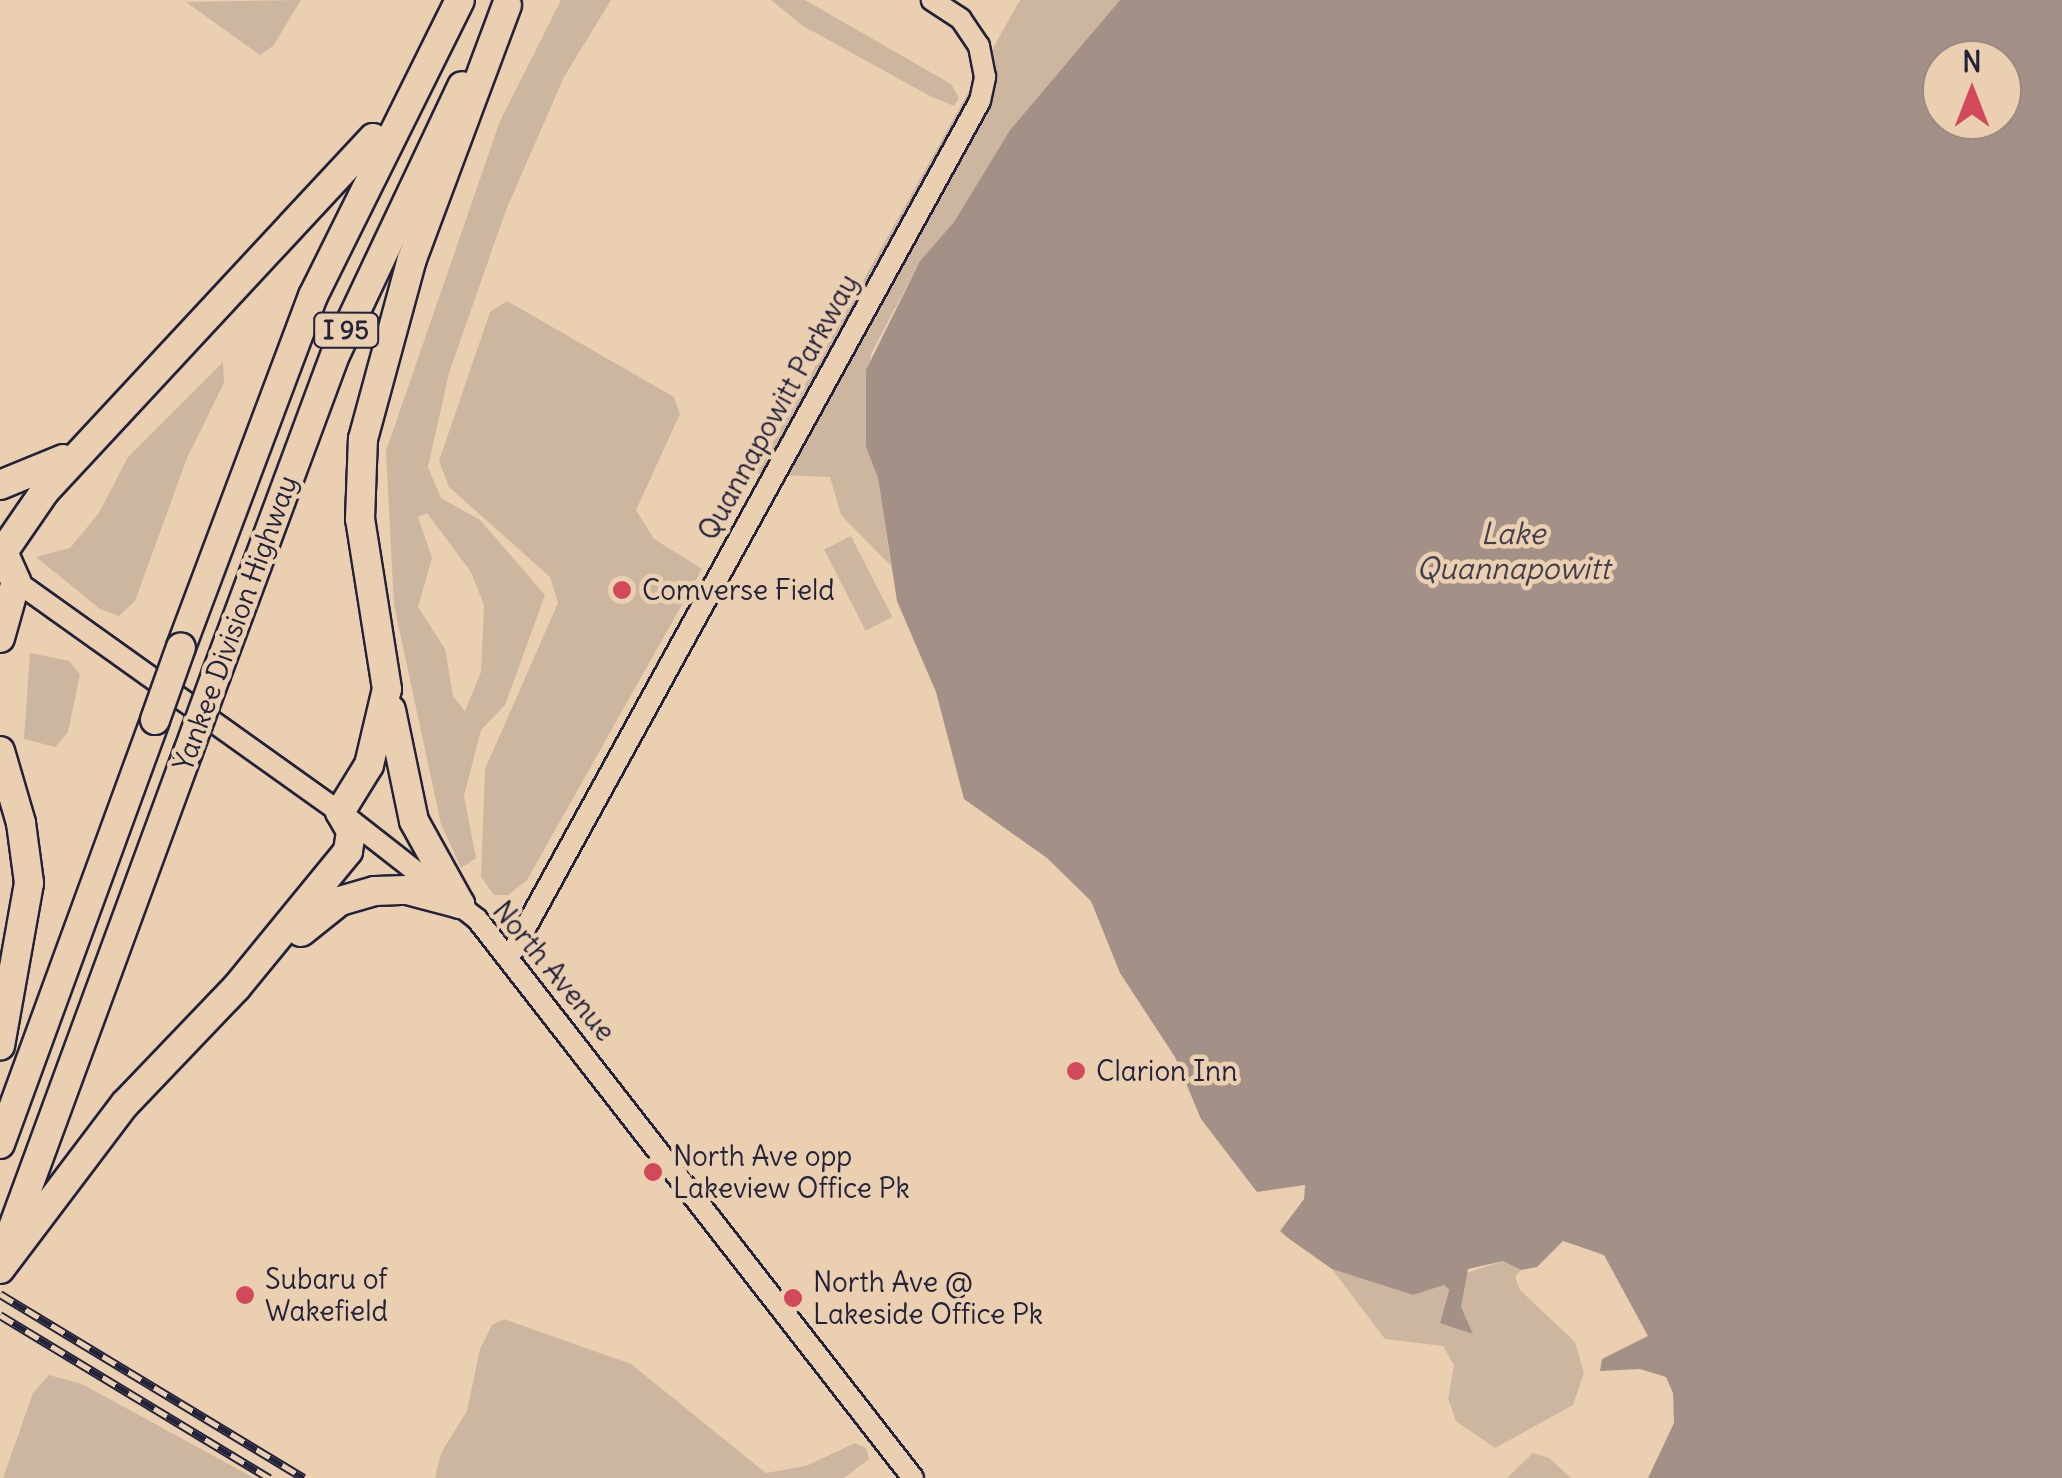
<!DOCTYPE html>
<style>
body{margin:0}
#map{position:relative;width:2062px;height:1478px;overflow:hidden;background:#eacfb1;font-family:Delius,sans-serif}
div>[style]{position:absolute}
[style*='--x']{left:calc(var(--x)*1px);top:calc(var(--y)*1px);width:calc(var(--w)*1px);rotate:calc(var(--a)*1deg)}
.green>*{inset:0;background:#cdb6a0;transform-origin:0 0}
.water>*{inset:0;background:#a39187}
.roads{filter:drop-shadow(2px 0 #22223b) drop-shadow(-2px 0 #22223b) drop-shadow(0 2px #22223b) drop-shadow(0 -2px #22223b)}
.minor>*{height:20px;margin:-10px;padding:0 10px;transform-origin:10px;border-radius:10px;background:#eacfb1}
.highway>*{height:28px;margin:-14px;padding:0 14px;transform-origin:14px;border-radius:14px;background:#eacfb1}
.rail>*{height:9px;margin-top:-4.5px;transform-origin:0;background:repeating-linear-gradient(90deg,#eacfb1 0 15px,#22223b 0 30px);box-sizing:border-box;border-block:2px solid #22223b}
.bridges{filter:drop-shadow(2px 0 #22223b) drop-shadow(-2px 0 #22223b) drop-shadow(0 2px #22223b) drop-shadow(0 -2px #22223b)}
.highway-bridge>*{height:28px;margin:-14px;padding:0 14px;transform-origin:14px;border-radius:14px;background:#eacfb1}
.dots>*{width:28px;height:28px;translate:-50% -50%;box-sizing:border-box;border:5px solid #eacfb1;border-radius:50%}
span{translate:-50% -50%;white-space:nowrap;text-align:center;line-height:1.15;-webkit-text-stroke:9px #eacfb1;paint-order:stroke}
.shield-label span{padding:2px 8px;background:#eacfb1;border:2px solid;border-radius:8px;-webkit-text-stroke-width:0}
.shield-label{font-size:25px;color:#22223b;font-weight:700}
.street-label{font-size:28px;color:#22223b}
.poi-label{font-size:28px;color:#22223b}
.left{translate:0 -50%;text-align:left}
.water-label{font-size:30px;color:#423e4e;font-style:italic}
.north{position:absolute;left:1922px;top:40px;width:100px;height:100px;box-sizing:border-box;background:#eacfb1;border:2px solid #9a8a82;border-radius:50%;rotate:0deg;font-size:28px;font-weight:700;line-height:40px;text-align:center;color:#22223b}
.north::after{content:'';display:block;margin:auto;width:35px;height:45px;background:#d1495b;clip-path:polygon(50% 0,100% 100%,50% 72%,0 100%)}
</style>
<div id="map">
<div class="green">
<i style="clip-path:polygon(301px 0,273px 46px,260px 55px,186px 2px)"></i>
<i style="clip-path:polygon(evenodd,561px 0,611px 0,564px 77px,506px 210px,449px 373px,428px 467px,441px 498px,480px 520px,545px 595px,505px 705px,481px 730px,464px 796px,476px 858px,461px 868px,441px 824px,394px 605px,386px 451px,500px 121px,561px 0,427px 513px,471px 572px,484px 605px,481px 672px,465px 711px,453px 696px,445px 649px,418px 607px,432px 558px,418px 517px,427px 513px)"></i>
<i style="clip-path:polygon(771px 0,805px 0,951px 84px,959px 98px,954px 106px,930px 96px,803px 26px)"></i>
<i style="clip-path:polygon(1020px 0,1120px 0,1010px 130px,954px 222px,920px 261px,871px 354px,866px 447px,878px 478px,891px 566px,841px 515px,830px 477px,755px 474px)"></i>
<i style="clip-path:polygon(507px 301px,674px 397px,680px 414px,636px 510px,654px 539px,702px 569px,527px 880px,508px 895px,494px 895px,481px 877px,485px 769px,558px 603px,550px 577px,449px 487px,439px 461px,490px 312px)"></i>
<i style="clip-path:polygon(223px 362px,224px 383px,187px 458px,135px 601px,119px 616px,100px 609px,36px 557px,70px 548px,99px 513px,128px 457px)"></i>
<i style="left:851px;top:536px;width:91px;height:30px;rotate:63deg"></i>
<i style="clip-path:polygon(30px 653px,69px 661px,80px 674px,68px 732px,55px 747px,24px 739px)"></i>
<i style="clip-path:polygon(1503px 1261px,1521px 1270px,1515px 1277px,1520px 1290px,1575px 1342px,1584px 1373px,1573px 1405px,1495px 1448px,1456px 1421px,1448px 1399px,1454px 1365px,1443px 1346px,1385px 1339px,1332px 1269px,1413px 1295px,1443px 1285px,1449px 1290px,1440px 1322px,1472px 1333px,1461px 1308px,1464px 1274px)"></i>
<i style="clip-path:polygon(504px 1319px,631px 1364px,766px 1473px,806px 1466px,855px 1443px,866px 1448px,869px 1459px,844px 1478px,435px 1478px,441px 1453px,467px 1411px,480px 1349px,492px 1325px)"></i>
<i style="clip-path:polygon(49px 1375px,82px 1384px,254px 1478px,3px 1478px,33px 1393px)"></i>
<i style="clip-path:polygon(1533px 1453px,1549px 1458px,1571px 1478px,1507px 1478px)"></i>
</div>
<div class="water">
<i style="clip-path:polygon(evenodd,1120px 0,2062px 0,2062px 1478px,1648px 1478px,1674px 1423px,1673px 1393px,1666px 1377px,1640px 1369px,1600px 1371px,1602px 1359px,1648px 1336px,1604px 1255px,1563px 1241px,1537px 1267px,1521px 1270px,1503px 1261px,1468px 1269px,1461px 1307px,1473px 1334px,1440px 1323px,1449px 1290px,1444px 1285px,1413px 1295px,1332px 1269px,1288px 1238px,1280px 1231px,1304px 1199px,1305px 1185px,1257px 1192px,1201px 1119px,1175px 1057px,1120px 973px,1091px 901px,1047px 858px,964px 799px,936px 692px,897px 601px,878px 478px,866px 447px,866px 370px,920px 261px,954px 222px,1010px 130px,1120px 0,1942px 60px,2002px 60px,2002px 120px,1942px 120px,1942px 60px)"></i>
</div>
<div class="roads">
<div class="minor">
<i style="--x:6;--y:574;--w:410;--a:35.5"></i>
<i style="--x:340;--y:812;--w:174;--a:38"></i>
<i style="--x:477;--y:919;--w:709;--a:52.05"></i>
<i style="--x:511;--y:954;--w:973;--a:-61.2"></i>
<i style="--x:980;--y:101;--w:25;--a:-78"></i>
<i style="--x:985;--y:77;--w:32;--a:-101"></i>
<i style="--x:979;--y:46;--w:32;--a:-124"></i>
<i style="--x:961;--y:19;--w:35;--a:-147"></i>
</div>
<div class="highway">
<i style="--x:0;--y:485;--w:68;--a:-22.4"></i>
<i style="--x:0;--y:638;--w:59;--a:-74.3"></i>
<i style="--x:16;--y:581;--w:32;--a:-114"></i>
<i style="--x:3;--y:552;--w:74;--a:-55.5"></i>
<i style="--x:45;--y:491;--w:482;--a:-47.1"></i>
<i style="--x:181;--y:647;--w:375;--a:-69.4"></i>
<i style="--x:313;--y:296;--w:330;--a:-63.6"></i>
<i style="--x:216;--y:675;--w:344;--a:-69.6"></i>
<i style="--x:336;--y:353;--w:295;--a:-64.7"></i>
<i style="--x:391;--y:710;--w:113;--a:78.3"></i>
<i style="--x:414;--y:821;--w:95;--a:61"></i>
<i style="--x:0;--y:751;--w:75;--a:73.7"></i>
<i style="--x:21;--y:823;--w:61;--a:82.4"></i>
<i style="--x:29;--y:883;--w:165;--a:100.1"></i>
<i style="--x:301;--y:932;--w:50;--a:-38.5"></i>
<i style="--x:340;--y:901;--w:36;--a:-16"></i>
<i style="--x:375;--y:891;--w:32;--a:-2"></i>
<i style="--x:407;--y:890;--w:55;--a:14.8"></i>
<i style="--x:0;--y:1144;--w:451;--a:-69.9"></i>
<i style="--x:4;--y:1252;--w:533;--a:-69.8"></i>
<i style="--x:0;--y:1269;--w:207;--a:-52.9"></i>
<i style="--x:125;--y:1104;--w:161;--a:-46.3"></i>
<i style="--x:236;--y:988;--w:177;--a:-50.7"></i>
<i style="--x:348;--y:851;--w:20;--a:-81"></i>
<i style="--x:351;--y:831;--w:22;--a:-120"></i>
<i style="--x:340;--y:812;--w:55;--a:-58.3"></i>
<i style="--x:369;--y:765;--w:78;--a:-76.7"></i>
<i style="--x:387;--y:689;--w:172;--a:-99"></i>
<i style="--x:360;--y:519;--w:80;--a:-87.9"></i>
<i style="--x:363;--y:439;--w:187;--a:-74.8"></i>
<i style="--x:412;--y:259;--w:271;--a:-69.5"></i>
</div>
</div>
<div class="rail">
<i style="--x:0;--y:1294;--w:355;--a:31.2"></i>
<i style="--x:0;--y:1315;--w:315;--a:31.2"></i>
</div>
<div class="bridges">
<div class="highway-bridge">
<i style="--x:155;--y:720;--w:77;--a:-70.4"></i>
<i style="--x:188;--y:752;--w:82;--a:-70"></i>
</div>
</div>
<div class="dots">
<i style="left:622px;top:590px;background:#d1495b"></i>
<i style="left:1076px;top:1071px;background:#d1495b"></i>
<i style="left:653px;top:1172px;background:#d1495b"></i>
<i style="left:245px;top:1295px;background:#d1495b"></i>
<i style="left:793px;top:1298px;background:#d1495b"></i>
</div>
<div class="shield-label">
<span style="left:346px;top:330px">I 95</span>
</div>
<div class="street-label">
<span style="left:778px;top:407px;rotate:-61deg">Quannapowitt Parkway</span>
<span style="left:235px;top:623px;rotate:-70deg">Yankee Division Highway</span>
<span style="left:554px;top:971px;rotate:50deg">North Avenue</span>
</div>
<div class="poi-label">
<span class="left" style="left:642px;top:590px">Comverse Field</span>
<span class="left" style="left:1096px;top:1071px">Clarion Inn</span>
<span class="left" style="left:673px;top:1172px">North Ave opp<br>Lakeview Office Pk</span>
<span class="left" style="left:265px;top:1295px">Subaru of<br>Wakefield</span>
<span class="left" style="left:813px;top:1298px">North Ave @<br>Lakeside Office Pk</span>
</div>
<div class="water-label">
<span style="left:1513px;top:550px">Lake<br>Quannapowitt</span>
</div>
<div class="north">N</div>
</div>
